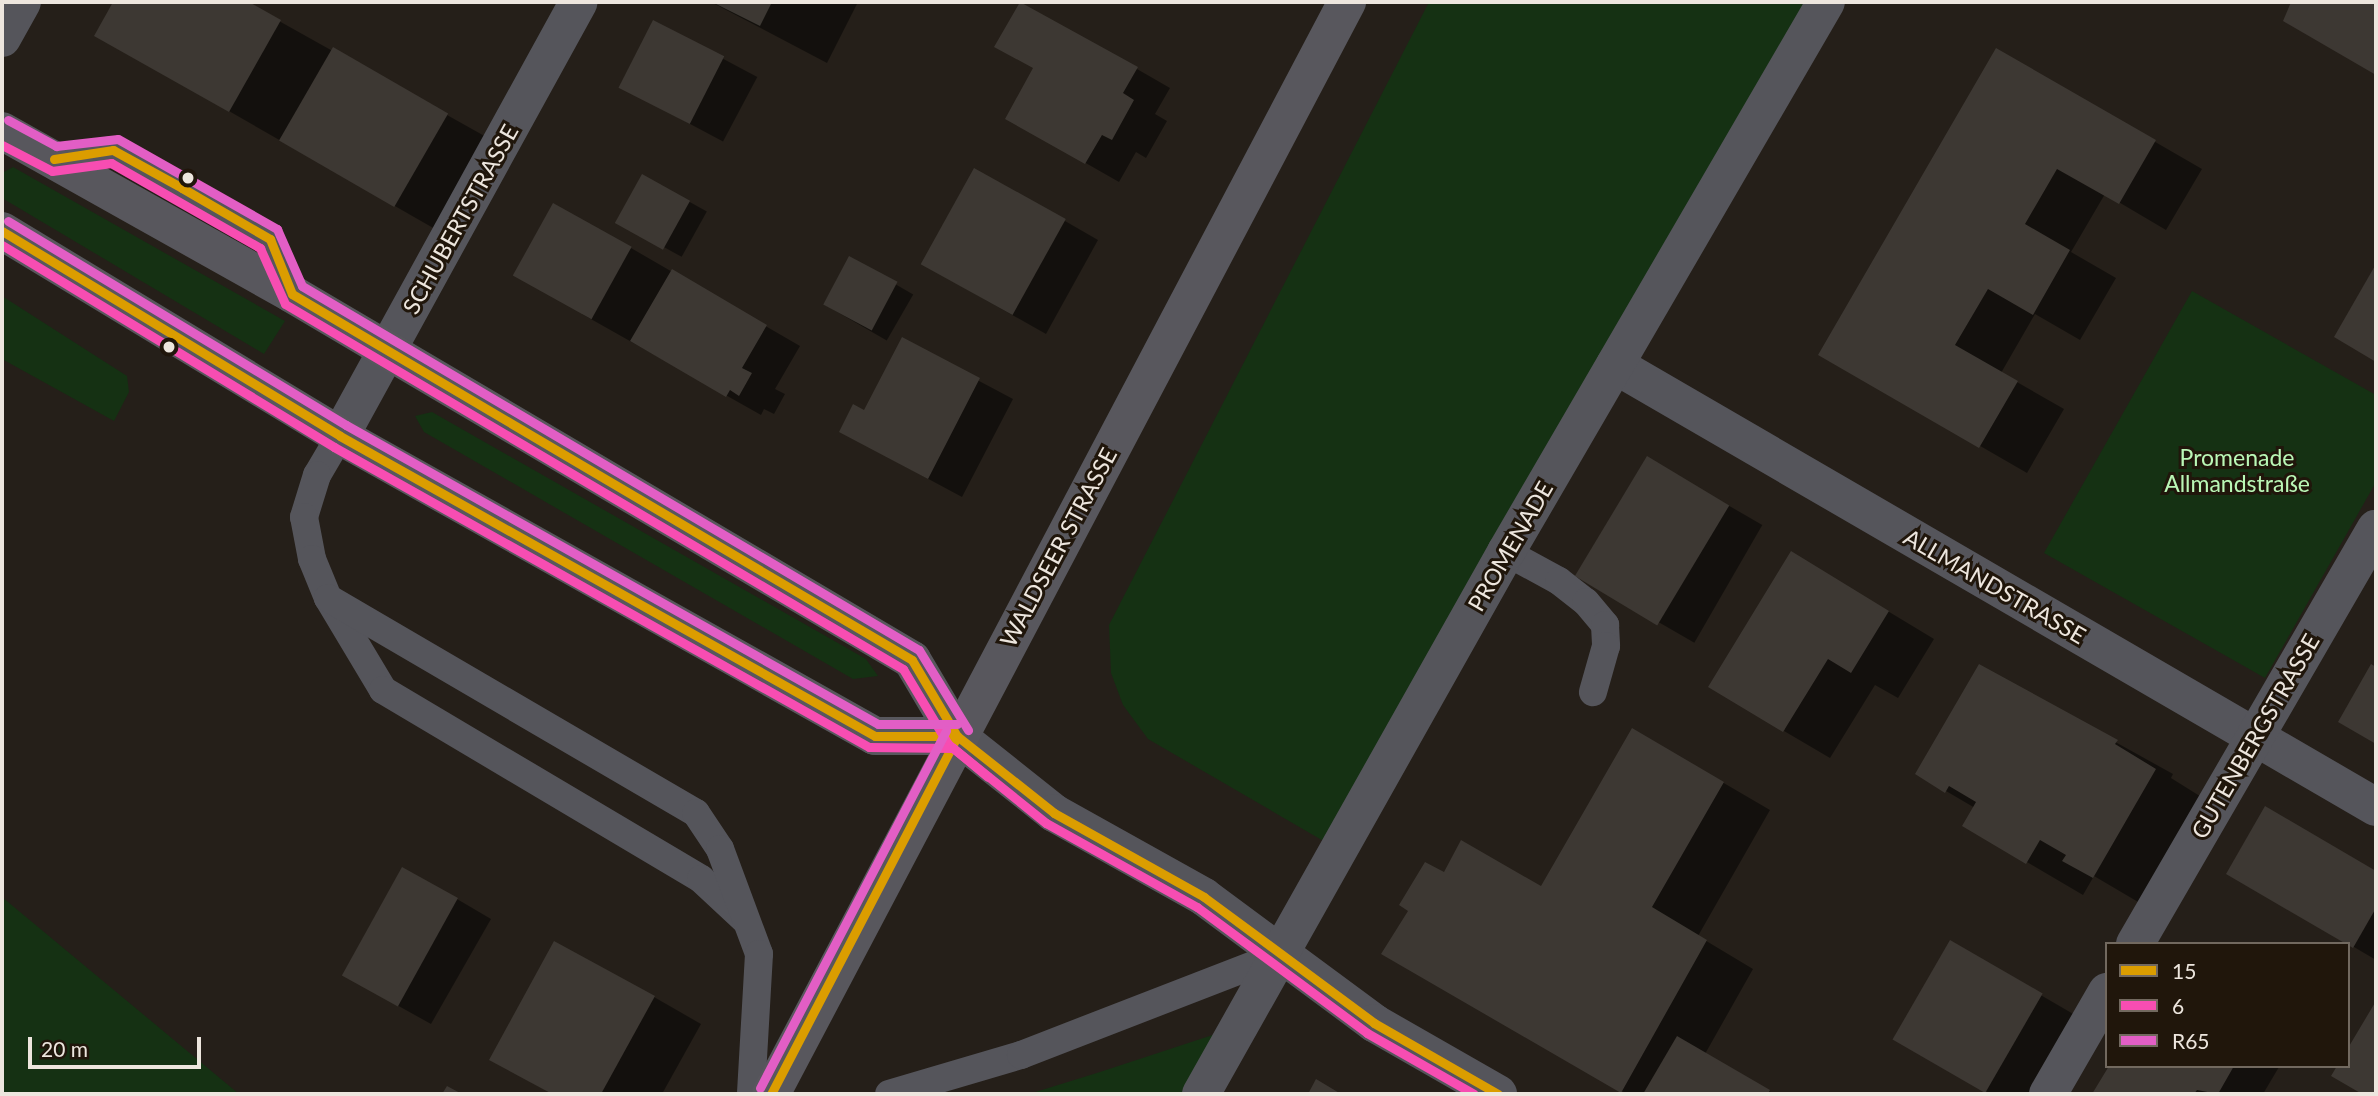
<!DOCTYPE html>
<meta charset="utf-8">
<style>
body{margin:0}
#map{position:relative;width:2378px;height:1096px;overflow:hidden;background:#251f19;font-family:Lato,sans-serif}
div>[style]{position:absolute}
[style*='--x']{left:calc(var(--x)*1px);top:calc(var(--y)*1px);width:calc(var(--w)*1px);rotate:calc(var(--a)*1deg)}
.green>*{inset:0;background:#153113}
.shadow>*{inset:0;background:#0007;transform-origin:0 0}
.building>*{inset:0;background:#3d3833;transform-origin:0 0}
.lane>*{height:28px;margin:-14px;padding:0 14px;transform-origin:14px;border-radius:14px;background:#55555b}
.street>*{height:38px;margin:-19px;padding:0 19px;transform-origin:19px;border-radius:19px;background:#55555b}
.secondary>*{height:38px;margin:-19px;padding:0 19px;transform-origin:19px;border-radius:19px;background:#58575d}
.bus-1>*{height:9px;margin:-4.5px;padding:0 4.5px;transform-origin:4.5px;border-radius:4.5px;background:#db9d00}
.bus-2>*{height:9px;margin:-4.5px;padding:0 4.5px;transform-origin:4.5px;border-radius:4.5px;background:#f74db2}
.bus-3>*{height:9px;margin:-4.5px;padding:0 4.5px;transform-origin:4.5px;border-radius:4.5px;background:#e25ec5}
.dots>*{width:19px;height:19px;translate:-50% -50%;box-sizing:border-box;border:4px solid #20160b;border-radius:50%}
span{translate:-50% -50%;white-space:nowrap;text-align:center;line-height:1.15;-webkit-text-stroke:6px #20160b;paint-order:stroke}
.street-label{font-size:23px;color:#ede6de}
.park-label{font-size:23px;color:#baf7b6}
.frame{position:absolute;inset:0;border:4px solid #ede6de;pointer-events:none}
.legend{position:absolute;left:2105px;top:942px;width:245px;height:126px;box-sizing:border-box;background:#20160b;border:2px solid #72695f;margin:0;padding:9px 12px;list-style:none;font-size:21px;color:#ede6de}
.legend li{display:flex;align-items:center;gap:14px;height:35px}
.legend b{width:35px;border:2px solid #72695f}
.scale{position:absolute;left:28px;top:1037px;width:173px;height:32px;box-sizing:border-box;border:4px solid #ede6de;border-top:0;padding-left:9px;font-size:21px;line-height:24px;white-space:nowrap;color:#ede6de;-webkit-text-stroke:5px #20160b;paint-order:stroke}
</style>
<div id="map">
<div class="green">
<i style="clip-path:polygon(1429px 2px,1825px 2px,1339px 850px,1148px 739px,1123px 705px,1111px 673px,1109px 625px)"></i>
<i style="clip-path:polygon(13px 167px,285px 321px,264px 354px,2px 198px,2px 173px)"></i>
<i style="clip-path:polygon(2192px 291px,2376px 395px,2376px 482px,2265px 678px,2044px 553px)"></i>
<i style="clip-path:polygon(2px 296px,127px 376px,129px 392px,114px 421px,2px 359px)"></i>
<i style="clip-path:polygon(432px 412px,866px 659px,878px 676px,853px 679px,424px 432px,415px 416px)"></i>
<i style="clip-path:polygon(2px 897px,239px 1094px,2px 1094px)"></i>
<i style="clip-path:polygon(1240px 1026px,1201px 1094px,1029px 1094px,1100px 1072px)"></i>
</div>
<div class="shadow">
<i style="clip-path:polygon(115px 2px,245px 2px,515px 153px,463px 245px,96px 35px)"></i>
<i style="clip-path:polygon(711px 2px,858px 2px,827px 63px)"></i>
<i style="clip-path:polygon(2293px 2px,2376px 2px,2376px 73px,2285px 20px)"></i>
<i style="left:654px;top:22px;width:117px;height:73px;rotate:28deg"></i>
<i style="clip-path:polygon(1996px 50px,2202px 169px,2166px 230px,2105px 194px,2071px 252px,2116px 278px,2080px 340px,2035px 314px,2001px 373px,2064px 409px,2027px 473px,1821px 354px)"></i>
<i style="clip-path:polygon(1137px 69px,1170px 88px,1155px 114px,1167px 121px,1146px 158px,1136px 152px,1119px 182px,1007px 118px)"></i>
<i style="left:643px;top:176px;width:73px;height:52px;rotate:29deg"></i>
<i style="clip-path:polygon(1065px 221px,1098px 240px,1046px 334px,922px 264px)"></i>
<i style="clip-path:polygon(631px 248px,800px 346px,775px 389px,785px 394px,774px 414px,764px 409px,761px 415px,582px 314px)"></i>
<i style="left:850px;top:258px;width:73px;height:53px;rotate:30deg"></i>
<i style="clip-path:polygon(902px 340px,1013px 399px,962px 497px,841px 432px,865px 412px)"></i>
<i style="left:1648px;top:459px;width:132px;height:136px;rotate:30deg"></i>
<i style="clip-path:polygon(1838px 581px,1934px 639px,1898px 698px,1875px 685px,1830px 758px,1784px 731px)"></i>
<i style="clip-path:polygon(1980px 667px,2173px 774px,2171px 778px,2211px 803px,2150px 909px,2094px 876px,2083px 895px,2027px 862px,1975px 808px,1917px 774px)"></i>
<i style="clip-path:polygon(1633px 730px,1770px 810px,1698px 936px,1753px 969px,1705px 1054px,1774px 1094px,1627px 1094px,1383px 954px,1445px 874px,1542px 888px)"></i>
<i style="clip-path:polygon(2300px 828px,2376px 873px,2376px 960px,2354px 947px)"></i>
<i style="clip-path:polygon(457px 899px,491px 919px,431px 1024px,377px 994px)"></i>
<i style="clip-path:polygon(1951px 943px,2075px 1015px,2029px 1094px,1991px 1094px,1895px 1039px)"></i>
<i style="clip-path:polygon(654px 997px,701px 1024px,662px 1094px,552px 1094px,492px 1060px)"></i>
<i style="clip-path:polygon(2376px 1005px,2376px 1094px,2366px 1094px,2334px 1075px,2348px 1066px,2348px 1051px)"></i>
<i style="clip-path:polygon(2111px 1066px,2279px 1067px,2263px 1094px,2094px 1094px)"></i>
</div>
<div class="building">
<i style="clip-path:polygon(113px 2px,249px 2px,281px 20px,229px 112px,94px 36px)"></i>
<i style="clip-path:polygon(712px 2px,772px 2px,760px 26px)"></i>
<i style="clip-path:polygon(1020px 2px,1138px 67px,1123px 93px,1134px 100px,1112px 140px,1102px 135px,1085px 164px,1005px 119px,1033px 68px,994px 47px)"></i>
<i style="clip-path:polygon(2291px 2px,2376px 2px,2376px 75px,2283px 21px)"></i>
<i style="left:653px;top:20px;width:80px;height:76px;rotate:27deg"></i>
<i style="left:333px;top:47px;width:133px;height:108px;rotate:30deg"></i>
<i style="clip-path:polygon(1996px 48px,2156px 140px,2119px 204px,2057px 169px,2025px 224px,2070px 250px,2033px 315px,1988px 289px,1955px 345px,2018px 381px,1979px 448px,1818px 355px)"></i>
<i style="left:974px;top:168px;width:105px;height:110px;rotate:29deg"></i>
<i style="left:642px;top:174px;width:55px;height:56px;rotate:29deg"></i>
<i style="left:553px;top:203px;width:90px;height:83px;rotate:29deg"></i>
<i style="left:849px;top:256px;width:55px;height:55px;rotate:28deg"></i>
<i style="clip-path:polygon(2376px 264px,2376px 362px,2334px 337px)"></i>
<i style="clip-path:polygon(672px 269px,767px 325px,742px 368px,752px 373px,739px 396px,730px 390px,726px 397px,630px 341px)"></i>
<i style="clip-path:polygon(902px 337px,980px 378px,928px 479px,839px 432px,853px 404px,864px 410px)"></i>
<i style="left:1647px;top:456px;width:96px;height:140px;rotate:31deg"></i>
<i style="clip-path:polygon(1791px 551px,1889px 611px,1851px 673px,1828px 659px,1783px 732px,1708px 687px)"></i>
<i style="clip-path:polygon(1979px 664px,2118px 740px,2115px 744px,2156px 769px,2093px 878px,2062px 861px,2066px 855px,2040px 840px,2026px 864px,1962px 826px,1976px 802px,1949px 786px,1945px 793px,1915px 774px)"></i>
<i style="clip-path:polygon(2371px 664px,2376px 667px,2376px 744px,2338px 722px)"></i>
<i style="clip-path:polygon(1632px 728px,1724px 782px,1652px 907px,1707px 940px,1621px 1093px,1381px 954px,1408px 911px,1399px 905px,1425px 862px,1444px 872px,1461px 840px,1541px 886px)"></i>
<i style="clip-path:polygon(2265px 806px,2376px 871px,2376px 908px,2353px 948px,2226px 874px)"></i>
<i style="left:402px;top:867px;width:64px;height:124px;rotate:29deg"></i>
<i style="left:1950px;top:940px;width:107px;height:115px;rotate:30deg"></i>
<i style="clip-path:polygon(554px 941px,655px 996px,601px 1094px,552px 1094px,489px 1060px)"></i>
<i style="clip-path:polygon(2376px 1001px,2376px 1094px,2362px 1094px,2331px 1076px,2337px 1066px,2348px 1066px,2348px 1048px)"></i>
<i style="clip-path:polygon(1677px 1036px,1770px 1090px,1768px 1094px,1643px 1094px)"></i>
<i style="clip-path:polygon(2109px 1066px,2234px 1066px,2218px 1094px,2197px 1090px,2194px 1094px,2092px 1094px)"></i>
<i style="clip-path:polygon(1316px 1079px,1341px 1094px,1308px 1094px)"></i>
<i style="clip-path:polygon(447px 1086px,462px 1094px,442px 1094px)"></i>
</div>
<div class="lane">
<i style="--x:54;--y:159;--w:60;--a:-8.7"></i>
<i style="--x:113;--y:150;--w:79;--a:28.8"></i>
<i style="--x:182;--y:188;--w:102;--a:30.1"></i>
<i style="--x:270;--y:239;--w:59;--a:68.2"></i>
<i style="--x:340;--y:436;--w:45;--a:120.5"></i>
<i style="--x:317;--y:475;--w:44;--a:107.2"></i>
<i style="--x:304;--y:517;--w:43;--a:79.2"></i>
<i style="--x:312;--y:559;--w:42;--a:67.7"></i>
<i style="--x:328;--y:598;--w:107;--a:59.1"></i>
<i style="--x:383;--y:690;--w:370;--a:30.7"></i>
<i style="--x:701;--y:879;--w:59;--a:42.9"></i>
<i style="--x:1506;--y:552;--w:60;--a:28.7"></i>
<i style="--x:1559;--y:581;--w:34;--a:38"></i>
<i style="--x:1586;--y:602;--w:30;--a:50"></i>
<i style="--x:1605;--y:625;--w:21;--a:87"></i>
<i style="--x:1606;--y:646;--w:48;--a:105.8"></i>
<i style="--x:328;--y:598;--w:426;--a:30.3"></i>
<i style="--x:696;--y:813;--w:43;--a:56.3"></i>
<i style="--x:720;--y:849;--w:112;--a:69.6"></i>
<i style="--x:759;--y:954;--w:140;--a:93.3"></i>
<i style="--x:889;--y:1094;--w:138;--a:-16.5"></i>
<i style="--x:1021;--y:1055;--w:279;--a:-21.2"></i>
</div>
<div class="street">
<i style="--x:2;--y:38;--w:41;--a:-60.9"></i>
<i style="--x:1615;--y:365;--w:880;--a:30.15"></i>
<i style="--x:340;--y:436;--w:495;--a:-61.2"></i>
<i style="--x:957;--y:736;--w:124;--a:38.4"></i>
<i style="--x:1054;--y:813;--w:172;--a:29.2"></i>
<i style="--x:1204;--y:897;--w:212;--a:36.5"></i>
<i style="--x:1374;--y:1023;--w:143;--a:29.8"></i>
<i style="--x:2135;--y:944;--w:480;--a:-59.9"></i>
<i style="--x:1201;--y:1094;--w:622;--a:-60.63"></i>
<i style="--x:1506;--y:552;--w:636;--a:-59.81"></i>
<i style="--x:2048;--y:1094;--w:118;--a:-60"></i>
</div>
<div class="secondary">
<i style="--x:2;--y:131;--w:333;--a:29.3"></i>
<i style="--x:292;--y:294;--w:720;--a:30.55"></i>
<i style="--x:912;--y:660;--w:88;--a:59.4"></i>
<i style="--x:2;--y:231;--w:395;--a:31.2"></i>
<i style="--x:340;--y:436;--w:613;--a:29.28"></i>
<i style="--x:875;--y:736;--w:82;--a:0"></i>
<i style="--x:771;--y:1094;--w:1235;--a:-62.19"></i>
</div>
<div class="bus-1">
<i style="--x:54;--y:159;--w:60;--a:-8.7"></i>
<i style="--x:113;--y:150;--w:79;--a:28.8"></i>
<i style="--x:182;--y:188;--w:102;--a:30.1"></i>
<i style="--x:270;--y:239;--w:59;--a:68.2"></i>
<i style="--x:2;--y:231;--w:395;--a:31.2"></i>
<i style="--x:340;--y:436;--w:613;--a:29.28"></i>
<i style="--x:875;--y:736;--w:82;--a:0"></i>
<i style="--x:292;--y:294;--w:720;--a:30.55"></i>
<i style="--x:912;--y:660;--w:88;--a:59.4"></i>
<i style="--x:957;--y:736;--w:124;--a:38.4"></i>
<i style="--x:1054;--y:813;--w:172;--a:29.2"></i>
<i style="--x:1204;--y:897;--w:212;--a:36.5"></i>
<i style="--x:1374;--y:1023;--w:143;--a:29.8"></i>
<i style="--x:771;--y:1094;--w:403;--a:-62.5"></i>
</div>
<div class="bus-2">
<i style="--x:2;--y:145;--w:56;--a:27.5"></i>
<i style="--x:52;--y:171;--w:60;--a:-7.7"></i>
<i style="--x:111;--y:163;--w:172;--a:29.7"></i>
<i style="--x:260;--y:248;--w:61;--a:65.9"></i>
<i style="--x:285;--y:304;--w:718;--a:30.57"></i>
<i style="--x:903;--y:669;--w:87;--a:59"></i>
<i style="--x:948;--y:744;--w:126;--a:38.9"></i>
<i style="--x:1046;--y:823;--w:173;--a:29.1"></i>
<i style="--x:1197;--y:907;--w:212;--a:36.5"></i>
<i style="--x:1367;--y:1033;--w:123;--a:29.7"></i>
<i style="--x:2;--y:245;--w:389;--a:31.3"></i>
<i style="--x:334;--y:447;--w:613;--a:29.28"></i>
<i style="--x:869;--y:747;--w:84;--a:0.7"></i>
<i style="--x:953;--y:748;--w:45;--a:39.6"></i>
</div>
<div class="bus-3">
<i style="--x:8;--y:120;--w:55;--a:28.4"></i>
<i style="--x:56;--y:146;--w:62;--a:-6.4"></i>
<i style="--x:118;--y:139;--w:183;--a:29.5"></i>
<i style="--x:277;--y:229;--w:62;--a:66.3"></i>
<i style="--x:302;--y:286;--w:716;--a:30.54"></i>
<i style="--x:919;--y:650;--w:94;--a:58.5"></i>
<i style="--x:8;--y:221;--w:395;--a:31.1"></i>
<i style="--x:346;--y:425;--w:610;--a:29.34"></i>
<i style="--x:878;--y:724;--w:79;--a:0"></i>
<i style="--x:760;--y:1088;--w:403;--a:-62.5"></i>
</div>
<div class="dots">
<i style="left:188px;top:178px;background:#ede6de"></i>
<i style="left:169px;top:347px;background:#ede6de"></i>
</div>
<div class="street-label">
<span style="left:460px;top:219px;rotate:-61deg">SCHUBERTSTRASSE</span>
<span style="left:1510px;top:546px;rotate:-60deg">PROMENADE</span>
<span style="left:1058px;top:547px;rotate:-62deg">WALDSEER STRASSE</span>
<span style="left:1995px;top:586px;rotate:30deg">ALLMANDSTRASSE</span>
<span style="left:2255px;top:736px;rotate:-60deg">GUTENBERGSTRASSE</span>
</div>
<div class="park-label">
<span style="left:2237px;top:470px">Promenade<br>Allmandstraße</span>
</div>
<div class="frame"></div>
<ul class="legend">
<li><b style="height:9px;background:#db9d00"></b>15</li>
<li><b style="height:9px;background:#f74db2"></b>6</li>
<li><b style="height:9px;background:#e25ec5"></b>R65</li>
</ul>
<div class="scale">20 m</div>
</div>
